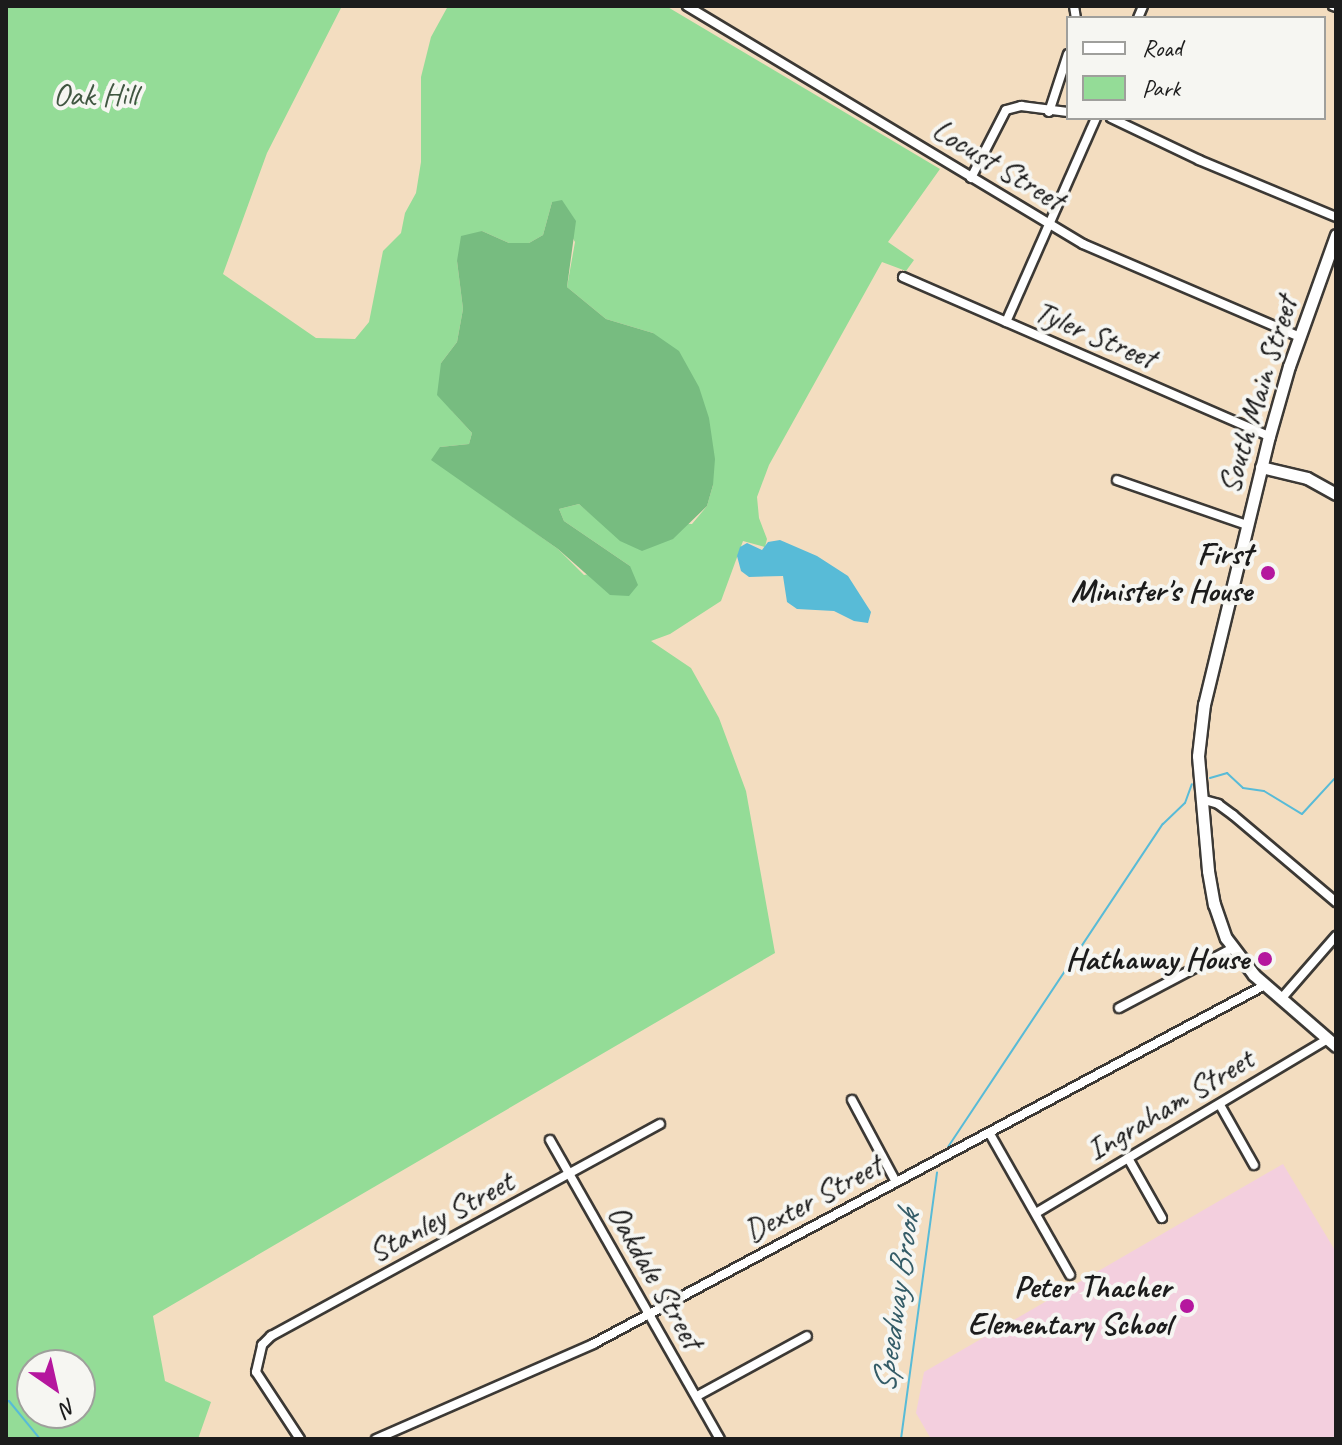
<!DOCTYPE html>
<style>
body{margin:0}
#map{position:relative;width:1342px;height:1445px;overflow:hidden;background:#f3ddc0;font-family:Caveat,sans-serif}
div>[style]{position:absolute}
[style*='--x']{left:calc(var(--x)*1px);top:calc(var(--y)*1px);width:calc(var(--w)*1px);rotate:calc(var(--a)*1deg)}
.built>*{inset:0;background:#f3cfde}
.green>*{inset:0;background:#94dc97}
.forest>*{inset:0;background:#77bc80}
.water>*{inset:0;background:#58bbd7}
.stream>*{height:2px;margin:-1px;padding:0 1px;transform-origin:1px;border-radius:1px;background:#58bbd7}
.roads{filter:drop-shadow(2px 0 #3c3935) drop-shadow(-2px 0 #3c3935) drop-shadow(0 2px #3c3935) drop-shadow(0 -2px #3c3935)}
.street>*{height:8px;margin:-4px;padding:0 4px;transform-origin:4px;border-radius:4px;background:#fff}
.secondary>*{height:11px;margin:-5.5px;padding:0 5.5px;transform-origin:5.5px;border-radius:5.5px;background:#fff}
.dots>*{width:22px;height:22px;translate:-50% -50%;box-sizing:border-box;border:4px solid #f6f6f2;border-radius:50%}
span{translate:-50% -50%;white-space:nowrap;text-align:center;line-height:1.15;-webkit-text-stroke:8px #f6f6f2;paint-order:stroke}
.park-label{font-size:32px;color:#405641}
.street-label{font-size:32px;color:#1c1c1c}
.poi-label{font-size:32px;color:#1c1c1c;font-weight:700}
.right{translate:-100% -50%;text-align:right}
.water-label{font-size:34px;color:#345c67;font-style:italic}
.frame{position:absolute;inset:0;border:8px solid #1c1c1c;pointer-events:none}
.legend{position:absolute;left:1066px;top:16px;width:260px;height:104px;box-sizing:border-box;background:#f6f6f2;border:2px solid #9f9f9c;margin:0;padding:10px 14px;list-style:none;font-size:24px;color:#1c1c1c}
.legend li{display:flex;align-items:center;gap:16px;height:40px}
.legend b{width:40px;border:2px solid #9f9f9c}
.north{position:absolute;left:16px;top:1349px;width:80px;height:80px;box-sizing:border-box;background:#f6f6f2;border:2px solid #9f9f9c;border-radius:50%;rotate:146deg;font-size:22px;font-weight:700;line-height:32px;text-align:center;color:#1c1c1c}
.north::after{content:'';display:block;margin:auto;width:28px;height:36px;background:#b5179e;clip-path:polygon(50% 0,100% 100%,50% 72%,0 100%)}
</style>
<div id="map">
<div class="built">
<i style="clip-path:polygon(1283px 1164px,1336px 1252px,1336px 1439px,931px 1439px,916px 1413px,924px 1372px)"></i>
</div>
<div class="green">
<i style="clip-path:polygon(evenodd,6px 6px,342px 6px,267px 153px,223px 274px,316px 338px,355px 339px,369px 322px,383px 251px,401px 233px,405px 213px,416px 193px,421px 162px,421px 77px,431px 37px,448px 6px,666px 6px,940px 169px,888px 242px,914px 260px,906px 271px,882px 262px,769px 465px,757px 497px,759px 518px,767px 539px,765px 547px,743px 541px,721px 601px,670px 634px,651px 641px,691px 668px,719px 718px,746px 791px,775px 953px,153px 1316px,165px 1381px,211px 1402px,198px 1439px,6px 1439px,6px 6px,552px 202px,575px 242px,567px 287px,606px 319px,653px 333px,713px 485px,707px 506px,692px 524px,598px 520px,579px 504px,559px 509px,564px 521px,630px 566px,584px 575px,558px 549px,489px 500px,440px 447px,469px 444px,472px 433px,452px 411px,441px 363px,457px 342px,463px 309px,457px 261px,482px 231px,509px 243px,529px 243px,543px 235px,552px 202px,6px 6px,32px 1365px,80px 1365px,80px 1413px,32px 1413px,32px 1365px)"></i>
</div>
<div class="forest">
<i style="clip-path:polygon(562px 200px,576px 221px,567px 287px,606px 319px,653px 333px,679px 351px,699px 387px,709px 418px,715px 459px,713px 485px,707px 506px,673px 539px,642px 551px,620px 541px,579px 504px,559px 509px,564px 521px,630px 566px,638px 585px,629px 596px,610px 595px,558px 549px,431px 460px,440px 447px,469px 444px,472px 433px,437px 395px,441px 363px,457px 342px,463px 309px,457px 261px,461px 236px,482px 231px,509px 243px,529px 243px,543px 235px,552px 202px)"></i>
</div>
<div class="water">
<i style="clip-path:polygon(780px 540px,817px 556px,848px 576px,871px 612px,868px 623px,854px 621px,834px 611px,797px 609px,787px 602px,783px 576px,749px 577px,741px 571px,737px 556px,740px 547px,747px 543px,762px 550px,768px 542px)"></i>
</div>
<div class="stream">
<i style="--x:1210;--y:778;--w:18;--a:-16"></i>
<i style="--x:1227;--y:773;--w:22;--a:43"></i>
<i style="--x:1243;--y:788;--w:21;--a:8"></i>
<i style="--x:1264;--y:791;--w:44;--a:31.2"></i>
<i style="--x:1302;--y:814;--w:50;--a:-47.4"></i>
<i style="--x:948;--y:1147;--w:388;--a:-56.4"></i>
<i style="--x:1163;--y:824;--w:30;--a:-44"></i>
<i style="--x:1185;--y:803;--w:20;--a:-70"></i>
<i style="--x:6;--y:1402;--w:3;--a:-18"></i>
<i style="--x:9;--y:1401;--w:49;--a:50.8"></i>
<i style="--x:901;--y:1439;--w:269;--a:-82.3"></i>
</div>
<div class="roads">
<div class="street">
<i style="--x:687;--y:6;--w:462;--a:31"></i>
<i style="--x:1083;--y:244;--w:236;--a:23.2"></i>
<i style="--x:1074;--y:6;--w:12;--a:81"></i>
<i style="--x:1333;--y:6;--w:3;--a:18"></i>
<i style="--x:1138;--y:18;--w:13;--a:-67"></i>
<i style="--x:1049;--y:112;--w:61;--a:-71.9"></i>
<i style="--x:1111;--y:118;--w:98;--a:25.5"></i>
<i style="--x:1199;--y:160;--w:148;--a:22.6"></i>
<i style="--x:971;--y:178;--w:76;--a:-62.8"></i>
<i style="--x:1006;--y:110;--w:16;--a:-15"></i>
<i style="--x:1021;--y:106;--w:47;--a:7.3"></i>
<i style="--x:903;--y:277;--w:399;--a:23.5"></i>
<i style="--x:1006;--y:322;--w:223;--a:-66.2"></i>
<i style="--x:1117;--y:480;--w:138;--a:19.1"></i>
<i style="--x:1201;--y:799;--w:18;--a:16"></i>
<i style="--x:1218;--y:804;--w:19;--a:36"></i>
<i style="--x:1233;--y:815;--w:135;--a:40.2"></i>
<i style="--x:1281;--y:999;--w:84;--a:-48.9"></i>
<i style="--x:1119;--y:1008;--w:129;--a:-27.8"></i>
<i style="--x:852;--y:1100;--w:93;--a:61.8"></i>
<i style="--x:1220;--y:1105;--w:69;--a:60.5"></i>
<i style="--x:990;--y:1134;--w:162;--a:60.4"></i>
<i style="--x:550;--y:1140;--w:344;--a:60.4"></i>
<i style="--x:1128;--y:1158;--w:69;--a:60.5"></i>
<i style="--x:1036;--y:1213;--w:340;--a:-30.8"></i>
<i style="--x:697;--y:1396;--w:125;--a:-28.6"></i>
<i style="--x:300;--y:1439;--w:80;--a:-123.3"></i>
<i style="--x:256;--y:1372;--w:28;--a:-77"></i>
<i style="--x:262;--y:1345;--w:13;--a:-45"></i>
<i style="--x:271;--y:1336;--w:443;--a:-28.6"></i>
<i style="--x:376;--y:1439;--w:237;--a:-23.6"></i>
<i style="--x:593;--y:1344;--w:762;--a:-28.11"></i>
</div>
<div class="secondary">
<i style="--x:1336;--y:235;--w:139;--a:109.7"></i>
<i style="--x:1289;--y:366;--w:73;--a:105.9"></i>
<i style="--x:1269;--y:436;--w:276;--a:103.6"></i>
<i style="--x:1204;--y:704;--w:52;--a:96.6"></i>
<i style="--x:1198;--y:756;--w:115;--a:85"></i>
<i style="--x:1208;--y:871;--w:34;--a:80"></i>
<i style="--x:1214;--y:904;--w:36;--a:71"></i>
<i style="--x:1226;--y:938;--w:46;--a:52.9"></i>
<i style="--x:1254;--y:975;--w:108;--a:40.9"></i>
<i style="--x:1261;--y:467;--w:47;--a:13.4"></i>
<i style="--x:1307;--y:478;--w:33;--a:29"></i>
</div>
</div>
<div class="dots">
<i style="left:1268px;top:573px;background:#b5179e"></i>
<i style="left:1265px;top:959px;background:#b5179e"></i>
<i style="left:1187px;top:1306px;background:#b5179e"></i>
</div>
<div class="park-label">
<span style="left:95px;top:95px">Oak Hill</span>
</div>
<div class="street-label">
<span style="left:998px;top:165px;rotate:31deg">Locust Street</span>
<span style="left:1095px;top:335px;rotate:23deg">Tyler Street</span>
<span style="left:1258px;top:395px;rotate:-73deg">South Main Street</span>
<span style="left:1170px;top:1105px;rotate:-31deg">Ingraham Street</span>
<span style="left:813px;top:1199px;rotate:-28deg">Dexter Street</span>
<span style="left:441px;top:1217px;rotate:-28deg">Stanley Street</span>
<span style="left:655px;top:1277px;rotate:60deg">Oakdale Street</span>
</div>
<div class="poi-label">
<span class="right" style="left:1252px;top:573px">First<br>Minister's House</span>
<span class="right" style="left:1249px;top:959px">Hathaway House</span>
<span class="right" style="left:1171px;top:1306px">Peter Thacher<br>Elementary School</span>
</div>
<div class="water-label">
<span style="left:895px;top:1302px;rotate:-82deg">Speedway Brook</span>
</div>
<div class="frame"></div>
<ul class="legend">
<li><b style="height:10px;background:#fff"></b>Road</li>
<li><b style="height:22px;background:#94dc97"></b>Park</li>
</ul>
<div class="north">N</div>
</div>
